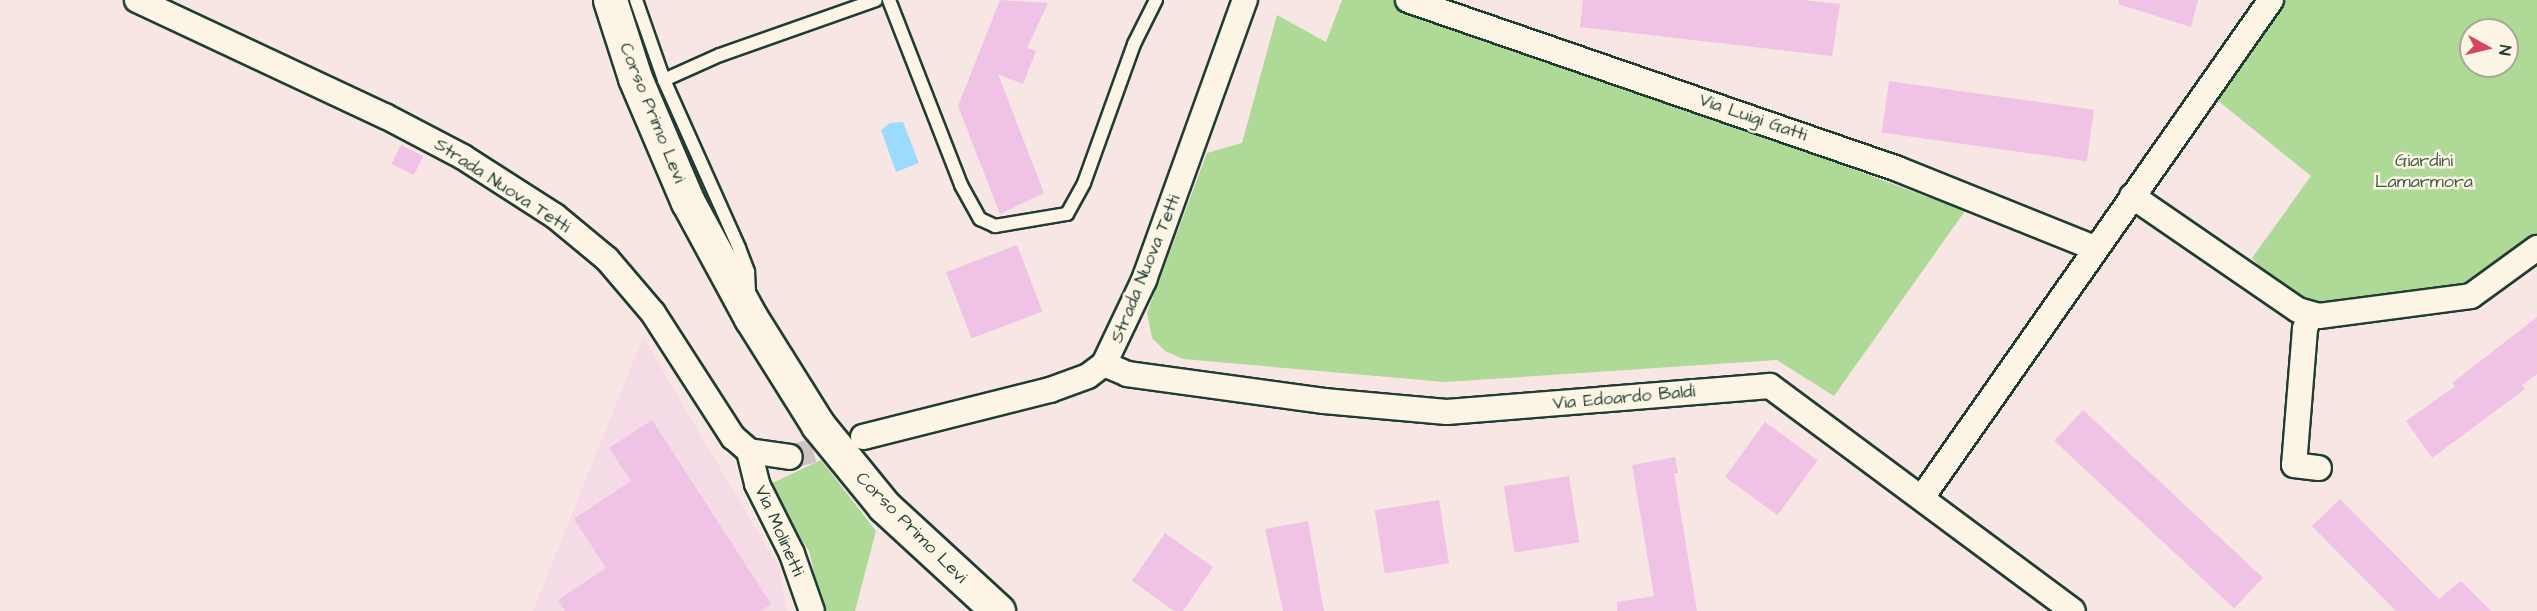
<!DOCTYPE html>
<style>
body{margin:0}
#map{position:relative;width:2537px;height:611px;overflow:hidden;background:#f8e6e5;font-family:"Architects Daughter",sans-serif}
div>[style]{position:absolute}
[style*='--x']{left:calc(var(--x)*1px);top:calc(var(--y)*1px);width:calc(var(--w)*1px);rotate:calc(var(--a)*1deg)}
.built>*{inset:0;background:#f5dbe5}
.green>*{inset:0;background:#afd996}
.water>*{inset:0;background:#9cdafe}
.building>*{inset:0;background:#efc2e6;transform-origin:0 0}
.minor-tunnel>*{height:24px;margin-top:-12px;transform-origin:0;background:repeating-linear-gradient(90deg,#cdc4c2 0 24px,transparent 0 36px)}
.roads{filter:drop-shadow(2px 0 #1f3d34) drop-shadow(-2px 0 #1f3d34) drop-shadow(0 2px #1f3d34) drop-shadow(0 -2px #1f3d34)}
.service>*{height:12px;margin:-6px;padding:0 6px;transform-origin:6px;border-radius:6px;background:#fcf5e5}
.minor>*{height:24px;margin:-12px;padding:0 12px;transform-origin:12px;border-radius:12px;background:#fcf5e5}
.secondary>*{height:33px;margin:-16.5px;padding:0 16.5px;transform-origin:16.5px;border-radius:16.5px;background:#fcf5e5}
span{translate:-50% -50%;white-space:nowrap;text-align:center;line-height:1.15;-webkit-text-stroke:5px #fcf5e5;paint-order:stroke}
.street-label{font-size:18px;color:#1f3d34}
.park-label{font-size:18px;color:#3c5c48}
.north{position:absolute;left:2459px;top:18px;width:60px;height:60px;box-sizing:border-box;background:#fcf5e5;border:2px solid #a4ab9e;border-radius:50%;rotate:98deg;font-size:16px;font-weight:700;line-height:24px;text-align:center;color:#1f3d34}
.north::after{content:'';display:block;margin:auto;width:21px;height:27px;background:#d1495b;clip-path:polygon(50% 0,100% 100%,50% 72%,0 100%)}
</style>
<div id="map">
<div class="built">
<i style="clip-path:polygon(643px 337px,779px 568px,787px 611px,533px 611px)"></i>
</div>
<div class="green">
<i style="clip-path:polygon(1342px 0,1401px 0,1965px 211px,1834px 396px,1777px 360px,1445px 382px,1183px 359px,1165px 351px,1152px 338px,1147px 313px,1207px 153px,1242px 143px,1277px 15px,1326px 42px)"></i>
<i style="clip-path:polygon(evenodd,2271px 0,2537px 0,2537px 238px,2461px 298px,2298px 310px,2252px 258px,2311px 176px,2206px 91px,2271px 0,2471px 30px,2507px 30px,2507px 66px,2471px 66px,2471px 30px)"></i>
<i style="clip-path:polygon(821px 460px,876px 531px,855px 611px,823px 611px,809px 551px,766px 486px)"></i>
</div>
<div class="water">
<i style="clip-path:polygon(903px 122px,919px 163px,896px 172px,881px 130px,890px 123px)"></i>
</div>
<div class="building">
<i style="clip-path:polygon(1000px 0,1048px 3px,1027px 48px,1036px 51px,1023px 84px,998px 74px,1044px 193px,1000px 214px,958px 106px)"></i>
<i style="clip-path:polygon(1583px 0,1803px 0,1840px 4px,1832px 56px,1580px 27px)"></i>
<i style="clip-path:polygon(2119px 0,2198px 0,2191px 27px,2118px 4px)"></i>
<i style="left:1889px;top:81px;width:207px;height:52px;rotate:8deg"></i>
<i style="left:401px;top:145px;width:25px;height:21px;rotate:27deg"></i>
<i style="left:1017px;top:245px;width:71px;height:76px;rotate:69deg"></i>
<i style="clip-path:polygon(2537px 317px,2537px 374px,2522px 385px,2525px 389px,2432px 458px,2406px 421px,2455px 386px,2452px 383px)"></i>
<i style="left:2083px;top:410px;width:246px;height:42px;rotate:43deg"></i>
<i style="clip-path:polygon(652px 420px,771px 604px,761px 611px,565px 611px,558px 600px,606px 568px,574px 519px,631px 481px,609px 448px)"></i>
<i style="left:1765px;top:422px;width:65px;height:68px;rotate:36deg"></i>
<i style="clip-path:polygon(1675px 457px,1678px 473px,1674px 473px,1697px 611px,1617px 611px,1617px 602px,1654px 596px,1632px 465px)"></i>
<i style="left:1569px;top:476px;width:67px;height:66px;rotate:81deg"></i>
<i style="clip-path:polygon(2340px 499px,2439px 599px,2461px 581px,2491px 611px,2396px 611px,2312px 526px)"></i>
<i style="left:1439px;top:500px;width:64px;height:65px;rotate:81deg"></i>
<i style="clip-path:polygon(1308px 521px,1324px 611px,1283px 611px,1265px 529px)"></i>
<i style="clip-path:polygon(1165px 533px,1213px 567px,1183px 611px,1174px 611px,1132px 581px)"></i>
</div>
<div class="minor-tunnel">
<i style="--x:790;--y:457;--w:61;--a:-15.2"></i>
</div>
<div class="roads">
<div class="service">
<i style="--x:636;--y:0;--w:85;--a:70.7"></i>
<i style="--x:664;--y:80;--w:184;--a:65.9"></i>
<i style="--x:739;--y:248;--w:26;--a:69"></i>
<i style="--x:748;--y:272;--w:21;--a:87"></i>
<i style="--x:889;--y:0;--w:199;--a:68.7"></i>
<i style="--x:961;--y:185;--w:39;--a:61"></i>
<i style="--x:980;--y:219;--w:17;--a:25"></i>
<i style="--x:995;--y:226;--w:73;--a:-9.5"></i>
<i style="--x:1067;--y:214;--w:35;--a:-61"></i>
<i style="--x:1084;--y:183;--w:148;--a:-70.2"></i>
<i style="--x:1134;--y:44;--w:49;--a:-63.4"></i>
<i style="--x:664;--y:80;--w:61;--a:-24.1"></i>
<i style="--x:720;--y:55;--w:165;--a:-19.4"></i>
</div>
<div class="minor">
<i style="--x:137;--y:0;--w:274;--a:25.1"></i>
<i style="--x:385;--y:116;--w:88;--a:27.7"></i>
<i style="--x:463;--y:157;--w:109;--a:32.7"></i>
<i style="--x:555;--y:216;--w:67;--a:39.6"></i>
<i style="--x:607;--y:259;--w:71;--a:49.6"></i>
<i style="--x:653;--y:313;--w:148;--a:57.2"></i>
<i style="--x:733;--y:437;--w:21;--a:41"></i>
<i style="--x:749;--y:451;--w:41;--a:8.3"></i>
<i style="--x:1408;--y:0;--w:518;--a:19.03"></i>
<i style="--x:1898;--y:169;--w:212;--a:21.9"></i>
<i style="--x:2132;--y:196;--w:201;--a:34.5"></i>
<i style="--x:2298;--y:310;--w:22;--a:16"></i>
<i style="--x:2319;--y:316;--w:153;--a:-7.5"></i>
<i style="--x:2471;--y:296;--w:82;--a:-36"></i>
<i style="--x:2310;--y:315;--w:15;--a:110"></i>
<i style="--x:2305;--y:329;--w:136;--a:94.6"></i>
<i style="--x:2294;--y:465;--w:25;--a:7"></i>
<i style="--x:1104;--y:364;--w:25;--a:23"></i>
<i style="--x:1127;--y:374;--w:199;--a:7.8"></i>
<i style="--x:1324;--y:401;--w:123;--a:5.1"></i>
<i style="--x:1447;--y:412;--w:324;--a:-4.6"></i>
<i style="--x:1770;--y:386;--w:377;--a:36.6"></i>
<i style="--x:863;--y:437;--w:193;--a:-14.1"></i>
<i style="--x:1050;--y:390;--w:40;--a:-20.2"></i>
<i style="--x:1088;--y:376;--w:20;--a:-37"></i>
<i style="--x:1104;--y:364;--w:93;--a:-64.5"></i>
<i style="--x:1144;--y:280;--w:298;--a:-70.2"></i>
<i style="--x:749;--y:451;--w:34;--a:76"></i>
<i style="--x:757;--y:484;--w:78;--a:63.4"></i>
<i style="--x:792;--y:554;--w:60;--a:70.7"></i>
<i style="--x:1923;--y:496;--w:606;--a:-54.95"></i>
</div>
<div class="secondary">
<i style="--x:610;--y:0;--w:82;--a:72.2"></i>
<i style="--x:635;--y:78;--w:135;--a:66.9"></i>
<i style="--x:688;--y:202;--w:132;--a:61.5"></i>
<i style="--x:751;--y:318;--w:126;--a:57.9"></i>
<i style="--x:818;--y:425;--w:104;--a:50.8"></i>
<i style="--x:884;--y:506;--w:155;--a:42.6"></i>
</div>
</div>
<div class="street-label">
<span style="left:652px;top:113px;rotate:68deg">Corso Primo Levi</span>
<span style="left:1753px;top:118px;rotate:19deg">Via Luigi Gatti</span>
<span style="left:502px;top:186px;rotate:33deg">Strada Nuova Tetti</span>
<span style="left:1146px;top:269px;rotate:-68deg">Strada Nuova Tetti</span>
<span style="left:1624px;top:398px;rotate:-5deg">Via Edoardo Baldi</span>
<span style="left:911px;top:528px;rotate:45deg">Corso Primo Levi</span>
<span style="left:779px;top:531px;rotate:66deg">Via Molinetti</span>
</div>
<div class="park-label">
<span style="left:2424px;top:172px">Giardini<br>Lamarmora</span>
</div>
<div class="north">N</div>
</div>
